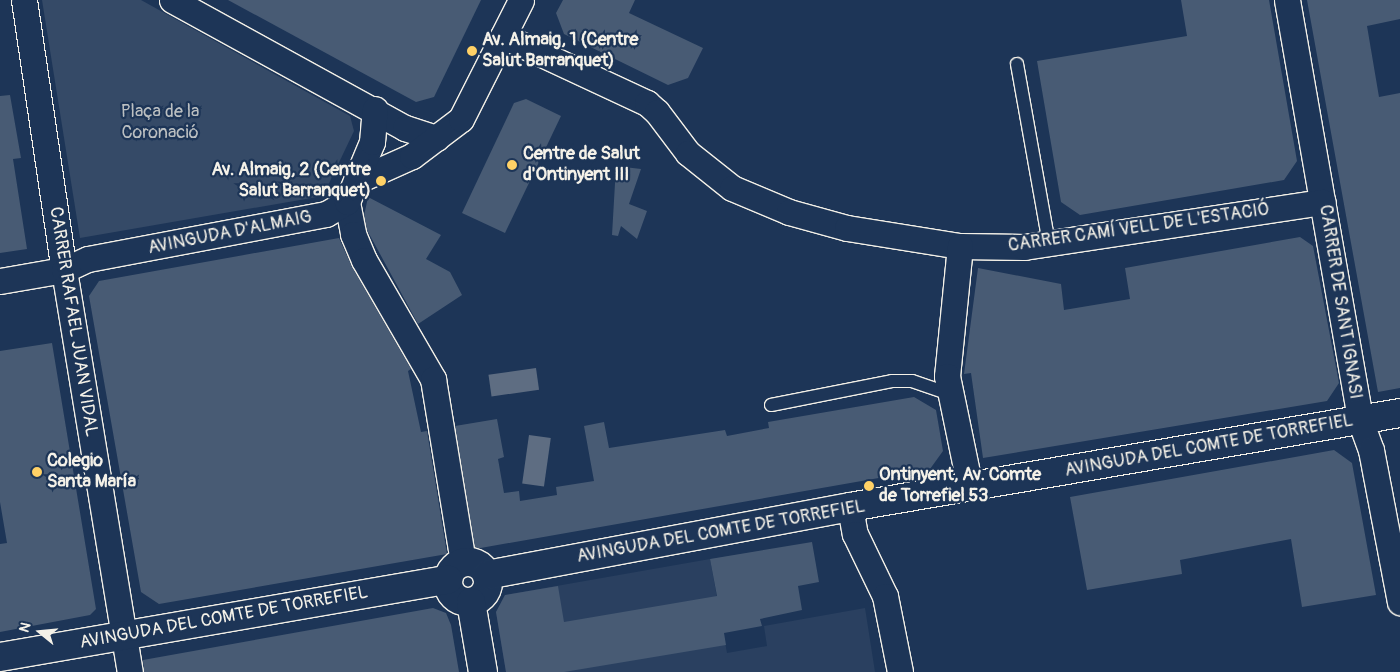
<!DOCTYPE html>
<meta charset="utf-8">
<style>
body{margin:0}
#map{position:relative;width:1400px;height:672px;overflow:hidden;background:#1d3557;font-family:Pangolin,sans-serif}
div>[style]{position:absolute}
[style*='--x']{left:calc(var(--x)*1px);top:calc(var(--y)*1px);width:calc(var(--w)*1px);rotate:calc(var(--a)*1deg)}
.built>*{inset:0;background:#2a4060}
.green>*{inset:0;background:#354a67}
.water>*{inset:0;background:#5e6d82;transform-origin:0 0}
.building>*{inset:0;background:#485b74}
.roads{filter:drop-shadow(1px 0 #f4f1e8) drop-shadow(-1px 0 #f4f1e8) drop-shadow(0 1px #f4f1e8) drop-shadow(0 -1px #f4f1e8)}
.lane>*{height:12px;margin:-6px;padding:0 6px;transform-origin:6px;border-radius:6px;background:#1d3557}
.street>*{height:25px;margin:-12.5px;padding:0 12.5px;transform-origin:12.5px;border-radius:12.5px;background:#1d3557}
.secondary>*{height:28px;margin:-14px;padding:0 14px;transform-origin:14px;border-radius:14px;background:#1d3557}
.secondary>.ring{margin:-14px;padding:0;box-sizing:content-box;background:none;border:28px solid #1d3557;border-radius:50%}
.dots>*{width:14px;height:14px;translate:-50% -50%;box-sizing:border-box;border:2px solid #1d3557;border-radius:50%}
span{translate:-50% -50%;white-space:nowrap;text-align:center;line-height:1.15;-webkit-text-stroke:4.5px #1d3557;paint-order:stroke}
.poi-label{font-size:18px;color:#f4f1e8;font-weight:700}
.left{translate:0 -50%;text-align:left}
.right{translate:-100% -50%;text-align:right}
.park-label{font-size:18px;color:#bbbfc1}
.street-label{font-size:18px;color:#f4f1e8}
.north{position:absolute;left:15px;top:607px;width:50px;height:50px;-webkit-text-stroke:4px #1d3557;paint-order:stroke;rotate:287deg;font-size:14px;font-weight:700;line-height:20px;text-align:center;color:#f4f1e8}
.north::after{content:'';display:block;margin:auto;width:18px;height:22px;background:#f4f1e8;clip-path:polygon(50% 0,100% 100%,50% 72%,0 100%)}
</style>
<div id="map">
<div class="built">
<i style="clip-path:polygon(710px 559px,727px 653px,767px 646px,764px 626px,865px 608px,875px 672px,506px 672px,496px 612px,505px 595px)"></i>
</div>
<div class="green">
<i style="clip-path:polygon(42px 0,141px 0,350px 116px,354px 131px,323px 196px,80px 238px)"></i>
</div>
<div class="water">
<i style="left:536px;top:368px;width:22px;height:48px;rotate:82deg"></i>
<i style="left:529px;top:435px;width:22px;height:49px;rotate:8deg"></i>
</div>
<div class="building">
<i style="clip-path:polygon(228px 0,481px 0,434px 97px,416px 102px)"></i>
<i style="clip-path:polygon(563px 0,635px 0,629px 13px,703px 48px,688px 78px,668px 85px,564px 34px,556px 13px)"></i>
<i style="clip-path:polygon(1181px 0,1269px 0,1297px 161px,1284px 180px,1080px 215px,1061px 202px,1037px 61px,1187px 36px)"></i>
<i style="clip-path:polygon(1307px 0,1400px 0,1400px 19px,1367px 26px,1379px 97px,1400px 93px,1400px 388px,1378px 392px)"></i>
<i style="clip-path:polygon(10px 95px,21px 158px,13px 159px,27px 249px,0 253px,0 96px)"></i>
<i style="clip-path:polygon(526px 99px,561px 116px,505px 233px,462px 213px,514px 103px)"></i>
<i style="clip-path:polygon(616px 166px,641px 169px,629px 204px,647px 211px,637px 239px,621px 226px,618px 236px,612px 235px)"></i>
<i style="clip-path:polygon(368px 197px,441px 235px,426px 259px,450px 272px,462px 295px,418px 324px,367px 230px,364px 216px)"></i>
<i style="clip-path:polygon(1300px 237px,1313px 246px,1339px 383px,1327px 401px,983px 458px,971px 373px,964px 374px,978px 268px,1061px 284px,1064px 310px,1130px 299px,1125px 268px)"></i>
<i style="clip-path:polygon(339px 238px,352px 267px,411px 369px,408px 371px,421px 432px,427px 431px,447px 554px,159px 604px,141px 592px,89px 296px,99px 281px)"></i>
<i style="clip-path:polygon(52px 343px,96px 609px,90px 615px,0 632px,0 544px,7px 543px,0 502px,0 351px)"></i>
<i style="clip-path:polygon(914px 397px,936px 410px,943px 451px,930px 469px,475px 549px,455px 426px,497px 419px,504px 457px,498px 459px,504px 493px,519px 491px,520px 501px,557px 495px,556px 487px,594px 481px,584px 426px,604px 422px,609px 448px,725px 430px,727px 436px,769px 428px,768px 422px)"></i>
<i style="clip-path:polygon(1334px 450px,1352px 463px,1376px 595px,1302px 607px,1291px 539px,1180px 560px,1182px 574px,1087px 590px,1070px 497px)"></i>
<i style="clip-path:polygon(812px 542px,819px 582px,798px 586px,802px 610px,760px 619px,762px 626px,724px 633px,726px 645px,564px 672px,506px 672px,496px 612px,505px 595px,558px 586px,564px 622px,717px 596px,710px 559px)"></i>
<i style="clip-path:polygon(433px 608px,446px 613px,451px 625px,459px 672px,144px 672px,143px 660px)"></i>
</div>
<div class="roads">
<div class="lane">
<i style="--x:1017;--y:64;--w:183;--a:79.9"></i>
<i style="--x:771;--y:405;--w:123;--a:-11.2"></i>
<i style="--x:892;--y:381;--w:20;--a:0"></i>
<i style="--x:912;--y:381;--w:40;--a:18.9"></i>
</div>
<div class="street">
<i style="--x:24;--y:0;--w:273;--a:81.6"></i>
<i style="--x:64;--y:270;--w:407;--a:80.7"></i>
<i style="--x:172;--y:0;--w:266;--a:28.8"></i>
<i style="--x:405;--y:128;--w:33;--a:18"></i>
<i style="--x:1287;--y:0;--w:426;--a:80.1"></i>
<i style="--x:1360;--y:420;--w:32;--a:70"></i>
<i style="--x:1371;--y:450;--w:155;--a:79.2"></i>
<i style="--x:503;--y:36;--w:159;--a:25"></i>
<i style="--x:647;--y:103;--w:13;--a:42"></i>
<i style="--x:657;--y:112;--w:51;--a:52.9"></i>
<i style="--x:688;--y:153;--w:56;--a:38.5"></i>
<i style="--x:732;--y:188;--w:62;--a:22.8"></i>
<i style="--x:789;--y:212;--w:60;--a:15.4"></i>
<i style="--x:847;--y:228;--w:114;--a:9.1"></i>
<i style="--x:960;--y:246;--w:64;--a:0.9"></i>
<i style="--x:1024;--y:247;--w:302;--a:-8.6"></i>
<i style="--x:356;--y:181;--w:61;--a:-24.1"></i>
<i style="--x:412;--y:156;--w:61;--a:-37.1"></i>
<i style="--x:461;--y:119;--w:133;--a:-63.2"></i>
<i style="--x:347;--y:202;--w:33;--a:79"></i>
<i style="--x:353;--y:234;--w:28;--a:67"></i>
<i style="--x:364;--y:260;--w:138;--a:59.9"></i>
<i style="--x:433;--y:379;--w:186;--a:80.7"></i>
<i style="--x:960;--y:246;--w:131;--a:95.7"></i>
<i style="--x:947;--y:376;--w:113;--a:78.3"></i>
<i style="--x:0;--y:281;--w:65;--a:-9.8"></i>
<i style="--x:64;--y:270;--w:26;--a:-25"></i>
<i style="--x:88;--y:259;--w:242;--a:-10.7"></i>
<i style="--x:326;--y:214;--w:24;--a:-30"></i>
<i style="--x:347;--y:202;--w:65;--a:-67.4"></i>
<i style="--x:372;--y:142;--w:33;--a:-85"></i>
<i style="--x:850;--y:507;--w:27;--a:80"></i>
<i style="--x:855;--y:534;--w:69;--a:64.2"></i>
<i style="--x:885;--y:596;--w:77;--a:78.8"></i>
</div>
<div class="secondary">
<i class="ring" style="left:448px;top:562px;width:12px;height:12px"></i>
<i style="--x:487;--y:575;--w:369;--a:-10.6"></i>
<i style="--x:850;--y:507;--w:558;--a:-9.7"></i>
<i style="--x:471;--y:602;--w:71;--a:80.3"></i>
<i style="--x:0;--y:657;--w:455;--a:-9.8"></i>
</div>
</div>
<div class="dots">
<i style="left:472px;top:51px;background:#ffd166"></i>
<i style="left:512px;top:165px;background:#ffd166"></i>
<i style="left:381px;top:181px;background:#ffd166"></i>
<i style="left:37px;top:472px;background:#ffd166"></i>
<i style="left:869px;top:486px;background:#ffd166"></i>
</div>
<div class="poi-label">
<span class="left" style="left:482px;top:51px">Av. Almaig, 1 (Centre<br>Salut Barranquet)</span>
<span class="left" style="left:523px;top:165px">Centre de Salut<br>d'Ontinyent III</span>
<span class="right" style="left:371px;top:181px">Av. Almaig, 2 (Centre<br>Salut Barranquet)</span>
<span class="left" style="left:47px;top:472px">Colegio<br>Santa María</span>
<span class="left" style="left:879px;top:486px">Ontinyent, Av. Comte<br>de Torrefiel 53</span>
</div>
<div class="park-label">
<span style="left:160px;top:123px">Plaça de la<br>Coronació</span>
</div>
<div class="street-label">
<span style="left:1139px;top:228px;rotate:-8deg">CARRER CAMÍ VELL DE L'ESTACIÓ</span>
<span style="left:230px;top:233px;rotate:-11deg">AVINGUDA D'ALMAIG</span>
<span style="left:1340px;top:302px;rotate:81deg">CARRER DE SANT IGNASI</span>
<span style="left:73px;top:322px;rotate:81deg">CARRER RAFAEL JUAN VIDAL</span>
<span style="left:1209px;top:446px;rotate:-10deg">AVINGUDA DEL COMTE DE TORREFIEL</span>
<span style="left:721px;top:532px;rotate:-10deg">AVINGUDA DEL COMTE DE TORREFIEL</span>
<span style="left:224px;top:618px;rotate:-10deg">AVINGUDA DEL COMTE DE TORREFIEL</span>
</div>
<div class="north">N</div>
</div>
